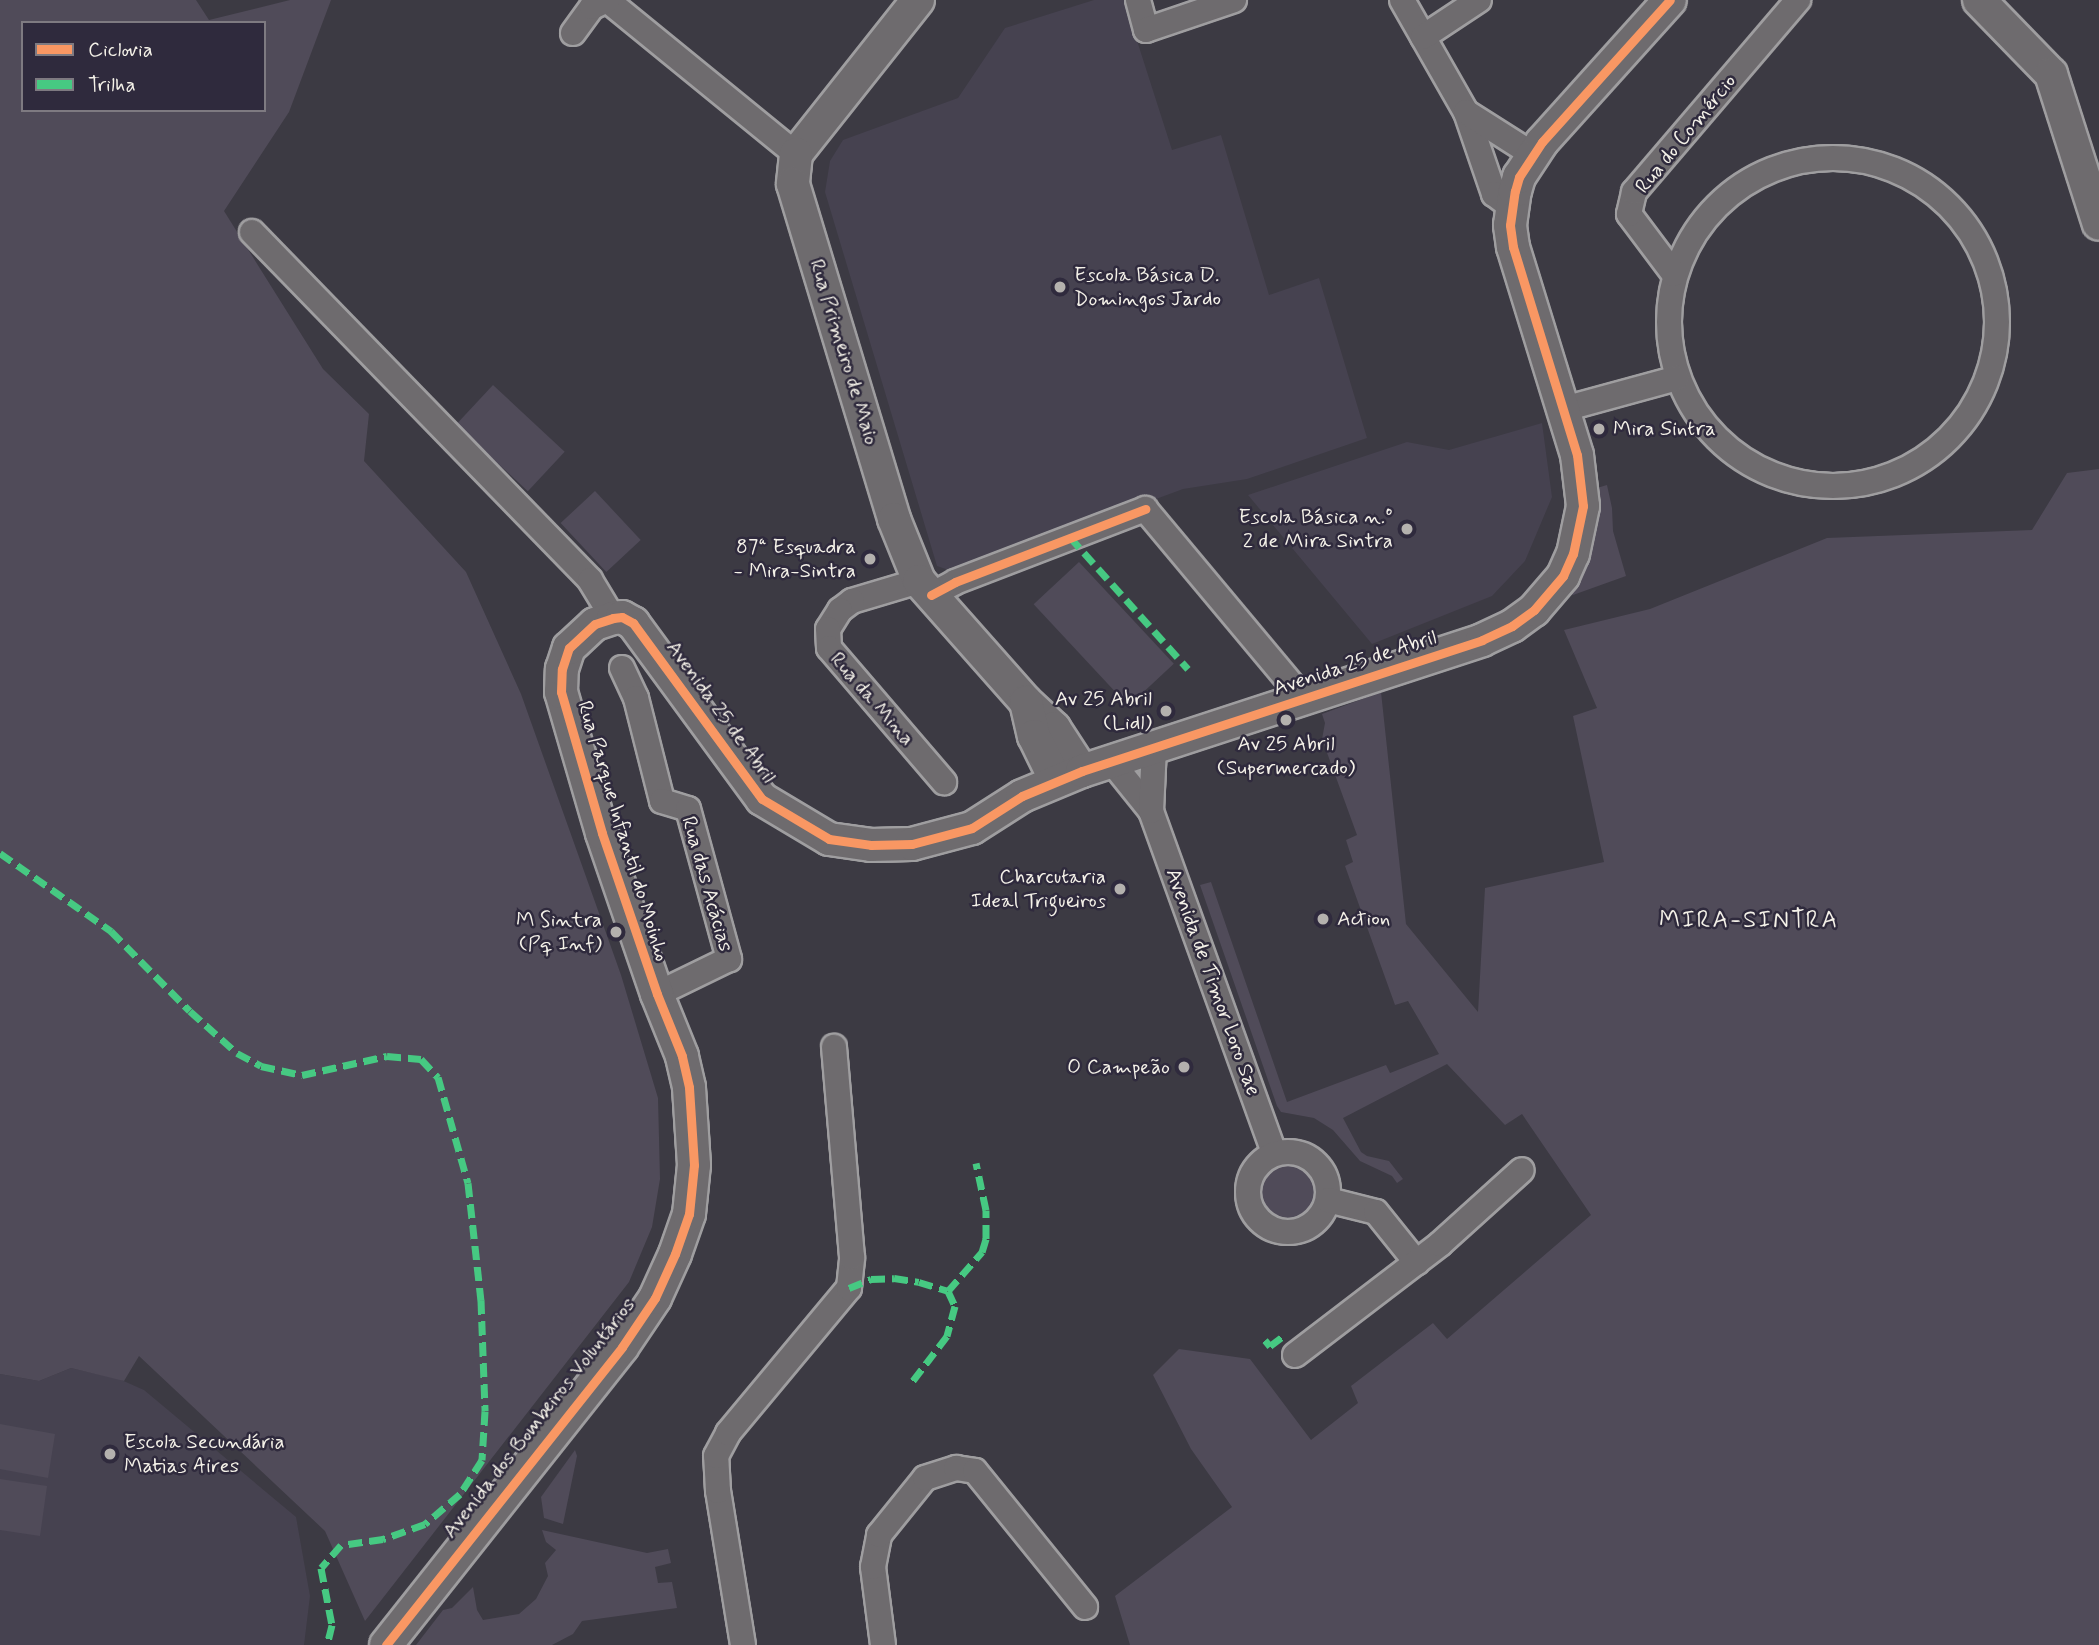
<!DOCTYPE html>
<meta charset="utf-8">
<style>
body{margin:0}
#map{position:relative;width:2099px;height:1645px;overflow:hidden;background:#3c3a43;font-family:Mynerve,sans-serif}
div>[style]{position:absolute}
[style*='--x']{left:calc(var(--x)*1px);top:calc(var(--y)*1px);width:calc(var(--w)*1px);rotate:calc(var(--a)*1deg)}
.built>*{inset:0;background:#464250}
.green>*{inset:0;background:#504b59;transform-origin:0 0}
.round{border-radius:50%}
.roads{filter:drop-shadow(2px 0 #9f9ea0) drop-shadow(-2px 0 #9f9ea0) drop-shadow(0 2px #9f9ea0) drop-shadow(0 -2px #9f9ea0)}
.minor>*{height:24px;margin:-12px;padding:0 12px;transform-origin:12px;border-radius:12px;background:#6e6b6e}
.minor>.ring{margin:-12px;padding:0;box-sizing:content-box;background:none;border:24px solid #6e6b6e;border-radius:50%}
.tertiary>*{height:32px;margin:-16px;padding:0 16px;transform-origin:16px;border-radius:16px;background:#6e6b6e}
.quiet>*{height:7px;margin-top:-3.5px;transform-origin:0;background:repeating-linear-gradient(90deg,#46c982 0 14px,transparent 0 21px)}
.cycleway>*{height:9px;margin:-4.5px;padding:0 4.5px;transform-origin:4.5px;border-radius:4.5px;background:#f99763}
.dots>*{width:19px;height:19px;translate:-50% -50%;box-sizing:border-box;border:4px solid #2f2a3d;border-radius:50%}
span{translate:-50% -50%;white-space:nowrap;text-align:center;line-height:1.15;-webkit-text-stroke:5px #2f2a3d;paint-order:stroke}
.street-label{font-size:21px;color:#f4f1e8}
.poi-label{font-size:21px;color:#f4f1e8}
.left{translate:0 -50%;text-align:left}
.right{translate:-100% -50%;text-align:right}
.quarter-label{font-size:24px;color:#f4f1e8;letter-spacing:2px}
.legend{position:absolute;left:21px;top:21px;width:245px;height:91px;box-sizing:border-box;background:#2f2a3d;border:2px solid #7e7a81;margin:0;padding:9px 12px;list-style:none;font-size:21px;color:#f4f1e8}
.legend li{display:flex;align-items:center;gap:14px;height:35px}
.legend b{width:35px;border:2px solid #7e7a81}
</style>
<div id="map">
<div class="built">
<i style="clip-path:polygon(1094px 0,1124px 0,1172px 150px,1221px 135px,1269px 295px,1319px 278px,1367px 438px,1247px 479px,1183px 489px,957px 573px,937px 566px,825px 192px,830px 161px,843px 140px,958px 98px,1005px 28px)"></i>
<i style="clip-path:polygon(1542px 423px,1552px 497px,1525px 561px,1492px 596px,1372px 644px,1248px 495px,1407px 442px,1449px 450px)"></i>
<i style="clip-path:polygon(71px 1368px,119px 1379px,144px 1390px,296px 1517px,310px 1596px,304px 1645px,0 1645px,0 1374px,39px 1381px)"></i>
</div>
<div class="green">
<i style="clip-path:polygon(evenodd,0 0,196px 0,209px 20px,290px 0,331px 0,289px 112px,224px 211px,323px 369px,369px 414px,364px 461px,466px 572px,521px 694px,621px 975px,658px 1098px,660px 1179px,652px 1227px,629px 1282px,365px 1621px,325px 1531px,139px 1356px,124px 1381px,71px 1368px,39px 1381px,0 1374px,0 0,23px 23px,264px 23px,264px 110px,23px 110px,23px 23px)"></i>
<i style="left:493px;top:385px;width:98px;height:54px;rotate:43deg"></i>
<i style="clip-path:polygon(2099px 469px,2099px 1645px,1130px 1645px,1115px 1596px,1232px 1507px,1191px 1449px,1153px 1375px,1179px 1349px,1250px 1359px,1311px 1440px,1358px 1403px,1351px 1386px,1433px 1323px,1447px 1339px,1591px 1215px,1522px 1114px,1505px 1125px,1447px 1064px,1343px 1118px,1361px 1152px,1367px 1156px,1389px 1161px,1403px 1179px,1397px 1183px,1392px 1176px,1360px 1161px,1333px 1130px,1314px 1118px,1281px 1112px,1277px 1106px,1200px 885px,1211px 882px,1287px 1102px,1386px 1065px,1390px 1073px,1439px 1054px,1408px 1001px,1395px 1005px,1345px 866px,1353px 862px,1346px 840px,1357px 835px,1322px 739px,1325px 723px,1322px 714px,1381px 692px,1406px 924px,1478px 1012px,1485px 888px,1604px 862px,1573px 716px,1597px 708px,1564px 630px,1650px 609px,1827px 538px,2032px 530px,2067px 473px)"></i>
<i style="clip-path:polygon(1607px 485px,1612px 508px,1613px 531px,1626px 576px,1573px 595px,1570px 593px,1593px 543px,1599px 518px,1597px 488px)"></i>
<i style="left:595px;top:491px;width:67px;height:47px;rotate:47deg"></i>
<i style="left:1079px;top:562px;width:139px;height:62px;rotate:47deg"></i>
<i class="round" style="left:1258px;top:1162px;width:58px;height:58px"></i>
<i style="clip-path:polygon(0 1424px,55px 1434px,48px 1478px,0 1469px)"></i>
<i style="clip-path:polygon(575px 1450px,577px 1456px,563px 1524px,544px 1518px,541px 1497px)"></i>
<i style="clip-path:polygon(0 1479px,47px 1486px,40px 1536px,0 1530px)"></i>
<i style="clip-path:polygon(542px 1530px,647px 1553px,668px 1549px,671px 1563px,655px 1567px,658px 1583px,672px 1582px,677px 1608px,582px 1621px,573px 1634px,552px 1645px,416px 1645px,443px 1610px,452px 1608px,473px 1587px,477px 1610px,483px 1620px,519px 1614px,536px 1599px,548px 1576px,545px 1563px,556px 1550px,546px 1542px)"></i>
</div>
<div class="roads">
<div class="minor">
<i style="--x:607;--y:0;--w:244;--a:39.2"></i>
<i style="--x:1138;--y:0;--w:31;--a:75"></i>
<i style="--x:1146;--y:30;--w:93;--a:-18.8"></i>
<i style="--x:1402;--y:0;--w:129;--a:60.3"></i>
<i style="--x:1466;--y:112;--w:87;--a:71.1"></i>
<i style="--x:1494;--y:194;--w:21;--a:37"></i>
<i style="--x:573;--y:33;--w:32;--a:-54"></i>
<i style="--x:592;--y:7;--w:17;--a:-25"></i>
<i style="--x:1423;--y:37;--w:67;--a:-33.5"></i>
<i style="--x:1466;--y:112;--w:78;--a:32.5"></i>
<i class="ring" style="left:1669px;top:158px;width:304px;height:304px"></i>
<i style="--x:252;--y:232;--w:485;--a:45.8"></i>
<i style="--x:590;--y:580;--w:44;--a:58.8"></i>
<i style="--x:1674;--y:274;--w:75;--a:-126.9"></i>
<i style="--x:1629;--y:214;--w:23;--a:-77"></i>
<i style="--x:1634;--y:192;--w:253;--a:-49.5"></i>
<i style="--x:1564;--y:409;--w:117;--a:-15.3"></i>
<i style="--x:919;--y:581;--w:70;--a:163.4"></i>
<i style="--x:852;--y:601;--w:15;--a:143"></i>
<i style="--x:840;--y:610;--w:22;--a:122"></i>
<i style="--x:828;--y:629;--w:19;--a:87"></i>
<i style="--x:829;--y:648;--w:177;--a:49.4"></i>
<i style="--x:931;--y:595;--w:27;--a:-28"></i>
<i style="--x:955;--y:582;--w:204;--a:-21"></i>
<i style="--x:1145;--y:509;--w:246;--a:50.1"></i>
<i style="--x:622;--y:668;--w:33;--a:65"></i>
<i style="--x:636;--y:698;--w:106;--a:75.8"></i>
<i style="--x:662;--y:801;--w:27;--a:17"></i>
<i style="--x:688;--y:809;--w:156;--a:74.7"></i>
<i style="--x:729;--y:959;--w:80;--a:154.1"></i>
<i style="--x:1111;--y:761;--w:64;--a:51.3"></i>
<i style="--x:1151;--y:811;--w:363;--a:70.2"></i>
<i style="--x:1151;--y:811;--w:64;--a:-87.3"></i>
<i class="ring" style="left:1248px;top:1152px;width:56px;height:56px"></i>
<i style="--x:1328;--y:1200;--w:49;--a:14"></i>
<i style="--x:1376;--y:1212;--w:65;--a:51.2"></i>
<i style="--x:1295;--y:1355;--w:183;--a:-37.4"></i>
<i style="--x:1440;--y:1244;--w:110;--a:-42.1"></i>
<i style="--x:743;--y:1645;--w:156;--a:-99.2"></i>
<i style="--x:718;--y:1491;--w:35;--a:-93"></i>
<i style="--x:716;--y:1456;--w:26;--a:-62"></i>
<i style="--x:728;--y:1433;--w:189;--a:-50.2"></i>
<i style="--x:849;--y:1288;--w:31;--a:-84"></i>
<i style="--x:852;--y:1257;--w:211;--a:-94.9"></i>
<i style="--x:883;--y:1645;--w:79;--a:-97.3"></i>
<i style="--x:873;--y:1567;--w:33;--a:-79"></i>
<i style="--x:879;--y:1535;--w:73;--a:-51.1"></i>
<i style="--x:925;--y:1478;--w:33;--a:-18"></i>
<i style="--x:956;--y:1468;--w:19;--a:9"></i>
<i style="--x:975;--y:1471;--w:175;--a:51"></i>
</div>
<div class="tertiary">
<i style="--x:918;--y:0;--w:196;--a:128.4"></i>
<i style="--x:796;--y:154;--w:30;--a:96"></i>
<i style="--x:793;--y:184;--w:350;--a:73.2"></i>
<i style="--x:894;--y:519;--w:67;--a:68"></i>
<i style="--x:919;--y:581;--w:160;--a:48.5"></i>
<i style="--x:1025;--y:701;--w:40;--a:43"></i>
<i style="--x:1054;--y:728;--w:51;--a:56.9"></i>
<i style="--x:1979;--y:0;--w:103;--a:45.8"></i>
<i style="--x:2051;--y:74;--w:157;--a:72.3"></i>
<i style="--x:1026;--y:702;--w:35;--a:77"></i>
<i style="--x:1034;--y:736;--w:50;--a:63.9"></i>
<i style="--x:386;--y:1645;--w:380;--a:-51.6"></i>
<i style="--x:622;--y:1347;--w:59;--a:-56"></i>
<i style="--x:655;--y:1298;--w:48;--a:-65.6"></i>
<i style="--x:675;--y:1254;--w:42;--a:-70.7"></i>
<i style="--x:689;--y:1214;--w:49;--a:-84.2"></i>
<i style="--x:694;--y:1165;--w:78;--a:-93.7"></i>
<i style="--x:689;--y:1087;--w:32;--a:-103"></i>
<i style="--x:682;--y:1056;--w:67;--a:-112"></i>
<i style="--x:657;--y:994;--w:170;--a:-108.9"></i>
<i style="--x:602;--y:833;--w:147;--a:-106.2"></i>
<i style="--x:561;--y:692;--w:23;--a:-88"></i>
<i style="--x:562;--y:669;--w:22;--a:-72"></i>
<i style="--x:569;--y:648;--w:35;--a:-43"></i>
<i style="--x:595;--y:624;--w:19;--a:-18"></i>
<i style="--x:613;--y:618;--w:9;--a:-6"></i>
<i style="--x:622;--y:617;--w:13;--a:29"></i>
<i style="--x:633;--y:623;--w:218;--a:53.8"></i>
<i style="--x:762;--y:799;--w:78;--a:30.8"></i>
<i style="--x:829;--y:839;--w:42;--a:8.1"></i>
<i style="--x:871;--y:845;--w:41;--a:-1.4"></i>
<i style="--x:912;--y:844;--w:62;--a:-14.9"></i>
<i style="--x:972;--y:828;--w:59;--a:-32.6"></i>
<i style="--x:1022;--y:796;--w:65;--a:-22.6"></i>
<i style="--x:1082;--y:771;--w:421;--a:-18.1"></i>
<i style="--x:1482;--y:640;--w:33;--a:-25"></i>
<i style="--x:1512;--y:626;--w:27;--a:-36"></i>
<i style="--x:1534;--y:610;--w:45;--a:-49.5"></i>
<i style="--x:1563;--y:576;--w:24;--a:-66"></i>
<i style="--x:1573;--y:554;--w:49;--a:-78.2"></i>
<i style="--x:1583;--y:506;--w:51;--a:-96.7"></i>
<i style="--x:1577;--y:455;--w:218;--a:-107.1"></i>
<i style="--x:1513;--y:247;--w:22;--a:-98"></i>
<i style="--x:1510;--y:225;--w:34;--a:-82"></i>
<i style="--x:1515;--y:191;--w:15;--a:-74"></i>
<i style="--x:1519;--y:177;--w:42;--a:-56.7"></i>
<i style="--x:1542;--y:142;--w:191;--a:-48"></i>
</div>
</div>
<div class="quiet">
<i style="--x:1070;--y:537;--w:177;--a:48.2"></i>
<i style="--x:0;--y:853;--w:136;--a:35.1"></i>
<i style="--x:111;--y:931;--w:112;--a:45.4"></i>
<i style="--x:190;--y:1011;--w:63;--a:41.8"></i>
<i style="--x:237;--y:1053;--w:27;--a:28"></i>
<i style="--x:261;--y:1066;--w:42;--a:12.4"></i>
<i style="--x:302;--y:1075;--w:87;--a:-12.6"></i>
<i style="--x:387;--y:1056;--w:34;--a:5"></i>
<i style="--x:421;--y:1059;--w:25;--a:47"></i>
<i style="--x:438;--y:1077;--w:110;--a:74.2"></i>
<i style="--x:468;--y:1183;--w:118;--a:83.7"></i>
<i style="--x:481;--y:1300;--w:111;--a:87.9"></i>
<i style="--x:485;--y:1411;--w:49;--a:93.5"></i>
<i style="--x:482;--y:1460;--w:40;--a:122.9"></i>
<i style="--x:460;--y:1494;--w:46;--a:139.4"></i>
<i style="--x:425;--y:1524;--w:45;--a:160.3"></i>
<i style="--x:383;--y:1539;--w:42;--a:171.9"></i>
<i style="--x:341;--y:1545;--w:30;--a:131"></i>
<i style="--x:321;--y:1568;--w:58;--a:79.1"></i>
<i style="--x:332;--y:1625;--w:21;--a:104"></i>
<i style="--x:849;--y:1288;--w:24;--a:-22"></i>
<i style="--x:871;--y:1279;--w:23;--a:-2"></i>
<i style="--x:894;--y:1278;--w:25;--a:9"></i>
<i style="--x:919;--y:1282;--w:30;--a:17"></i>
<i style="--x:948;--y:1291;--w:17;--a:65"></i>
<i style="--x:955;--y:1306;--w:31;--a:105"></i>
<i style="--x:947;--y:1336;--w:58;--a:127.3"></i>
<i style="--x:948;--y:1291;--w:52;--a:-48.9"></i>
<i style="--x:982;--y:1252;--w:14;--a:-73"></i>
<i style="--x:986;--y:1239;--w:29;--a:-90"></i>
<i style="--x:986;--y:1210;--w:48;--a:-102"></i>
<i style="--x:1265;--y:1340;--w:8;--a:50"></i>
<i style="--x:1270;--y:1346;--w:15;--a:-37"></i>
</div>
<div class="cycleway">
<i style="--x:931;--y:595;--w:27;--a:-28"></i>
<i style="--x:955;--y:582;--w:204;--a:-21"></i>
<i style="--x:386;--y:1645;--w:380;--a:-51.6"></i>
<i style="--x:622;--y:1347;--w:59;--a:-56"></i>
<i style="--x:655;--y:1298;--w:48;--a:-65.6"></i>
<i style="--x:675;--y:1254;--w:42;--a:-70.7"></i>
<i style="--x:689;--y:1214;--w:49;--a:-84.2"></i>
<i style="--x:694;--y:1165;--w:78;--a:-93.7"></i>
<i style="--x:689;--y:1087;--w:32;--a:-103"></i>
<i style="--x:682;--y:1056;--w:67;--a:-112"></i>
<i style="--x:657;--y:994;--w:170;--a:-108.9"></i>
<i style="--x:602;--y:833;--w:147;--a:-106.2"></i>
<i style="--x:561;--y:692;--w:23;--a:-88"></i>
<i style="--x:562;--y:669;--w:22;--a:-72"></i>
<i style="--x:569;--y:648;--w:35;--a:-43"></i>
<i style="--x:595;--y:624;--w:19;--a:-18"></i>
<i style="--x:613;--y:618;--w:9;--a:-6"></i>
<i style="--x:622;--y:617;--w:13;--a:29"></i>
<i style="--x:633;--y:623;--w:218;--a:53.8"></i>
<i style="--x:762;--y:799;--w:78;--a:30.8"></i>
<i style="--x:829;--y:839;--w:42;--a:8.1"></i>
<i style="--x:871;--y:845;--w:41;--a:-1.4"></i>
<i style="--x:912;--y:844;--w:62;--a:-14.9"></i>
<i style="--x:972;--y:828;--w:59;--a:-32.6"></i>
<i style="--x:1022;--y:796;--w:65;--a:-22.6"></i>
<i style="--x:1082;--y:771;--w:421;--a:-18.1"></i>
<i style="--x:1482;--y:640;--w:33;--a:-25"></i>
<i style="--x:1512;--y:626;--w:27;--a:-36"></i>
<i style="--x:1534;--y:610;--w:45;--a:-49.5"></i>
<i style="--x:1563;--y:576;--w:24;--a:-66"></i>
<i style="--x:1573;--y:554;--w:49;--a:-78.2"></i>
<i style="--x:1583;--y:506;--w:51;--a:-96.7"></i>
<i style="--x:1577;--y:455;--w:218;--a:-107.1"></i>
<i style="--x:1513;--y:247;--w:22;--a:-98"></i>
<i style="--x:1510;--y:225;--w:34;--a:-82"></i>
<i style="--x:1515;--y:191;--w:15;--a:-74"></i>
<i style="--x:1519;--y:177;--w:42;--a:-56.7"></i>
<i style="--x:1542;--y:142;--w:191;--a:-48"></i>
</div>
<div class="dots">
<i style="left:1060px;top:287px;background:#b4b1ae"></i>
<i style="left:1599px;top:429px;background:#b4b1ae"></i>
<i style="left:1407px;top:529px;background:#b4b1ae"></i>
<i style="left:870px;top:559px;background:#b4b1ae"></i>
<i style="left:1166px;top:711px;background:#b4b1ae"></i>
<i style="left:1286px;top:720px;background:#b4b1ae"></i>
<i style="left:1120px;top:889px;background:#b4b1ae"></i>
<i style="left:1323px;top:919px;background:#b4b1ae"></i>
<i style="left:616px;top:932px;background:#b4b1ae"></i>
<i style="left:1184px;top:1067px;background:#b4b1ae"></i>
<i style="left:110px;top:1454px;background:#b4b1ae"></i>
</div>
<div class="street-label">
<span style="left:1686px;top:134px;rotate:-51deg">Rua do Comércio</span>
<span style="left:844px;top:352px;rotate:73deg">Rua Primeiro de Maio</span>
<span style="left:1355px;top:663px;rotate:-18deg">Avenida 25 de Abril</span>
<span style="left:872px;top:699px;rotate:49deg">Rua da Mina</span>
<span style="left:721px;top:712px;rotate:54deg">Avenida 25 de Abril</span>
<span style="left:623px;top:831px;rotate:73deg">Rua Parque Infantil do Moinho</span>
<span style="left:707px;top:884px;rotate:74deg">Rua das Acácias</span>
<span style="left:1213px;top:982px;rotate:70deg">Avenida de Timor Loro Sae</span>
<span style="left:539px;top:1418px;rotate:-52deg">Avenida dos Bombeiros Voluntários</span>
</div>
<div class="poi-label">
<span class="left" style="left:1074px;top:287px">Escola Básica D.<br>Domingos Jardo</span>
<span class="left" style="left:1613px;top:429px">Mira Sintra</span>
<span class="right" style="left:1393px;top:529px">Escola Básica n.º<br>2 de Mira Sintra</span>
<span class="right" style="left:856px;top:559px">87ª Esquadra<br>- Mira-Sintra</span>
<span class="right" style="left:1152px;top:711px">Av 25 Abril<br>(Lidl)</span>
<span style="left:1286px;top:756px">Av 25 Abril<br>(Supermercado)</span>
<span class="right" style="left:1106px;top:889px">Charcutaria<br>Ideal Trigueiros</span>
<span class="left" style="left:1337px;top:919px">Action</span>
<span class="right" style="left:602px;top:932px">M Sintra<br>(Pq Inf)</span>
<span class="right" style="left:1170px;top:1067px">O Campeão</span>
<span class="left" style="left:124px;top:1454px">Escola Secundária<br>Matias Aires</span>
</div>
<div class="quarter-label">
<span style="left:1749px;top:921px">MIRA-SINTRA</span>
</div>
<ul class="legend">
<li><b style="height:9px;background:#f99763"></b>Ciclovia</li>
<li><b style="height:9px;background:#46c982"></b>Trilha</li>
</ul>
</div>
